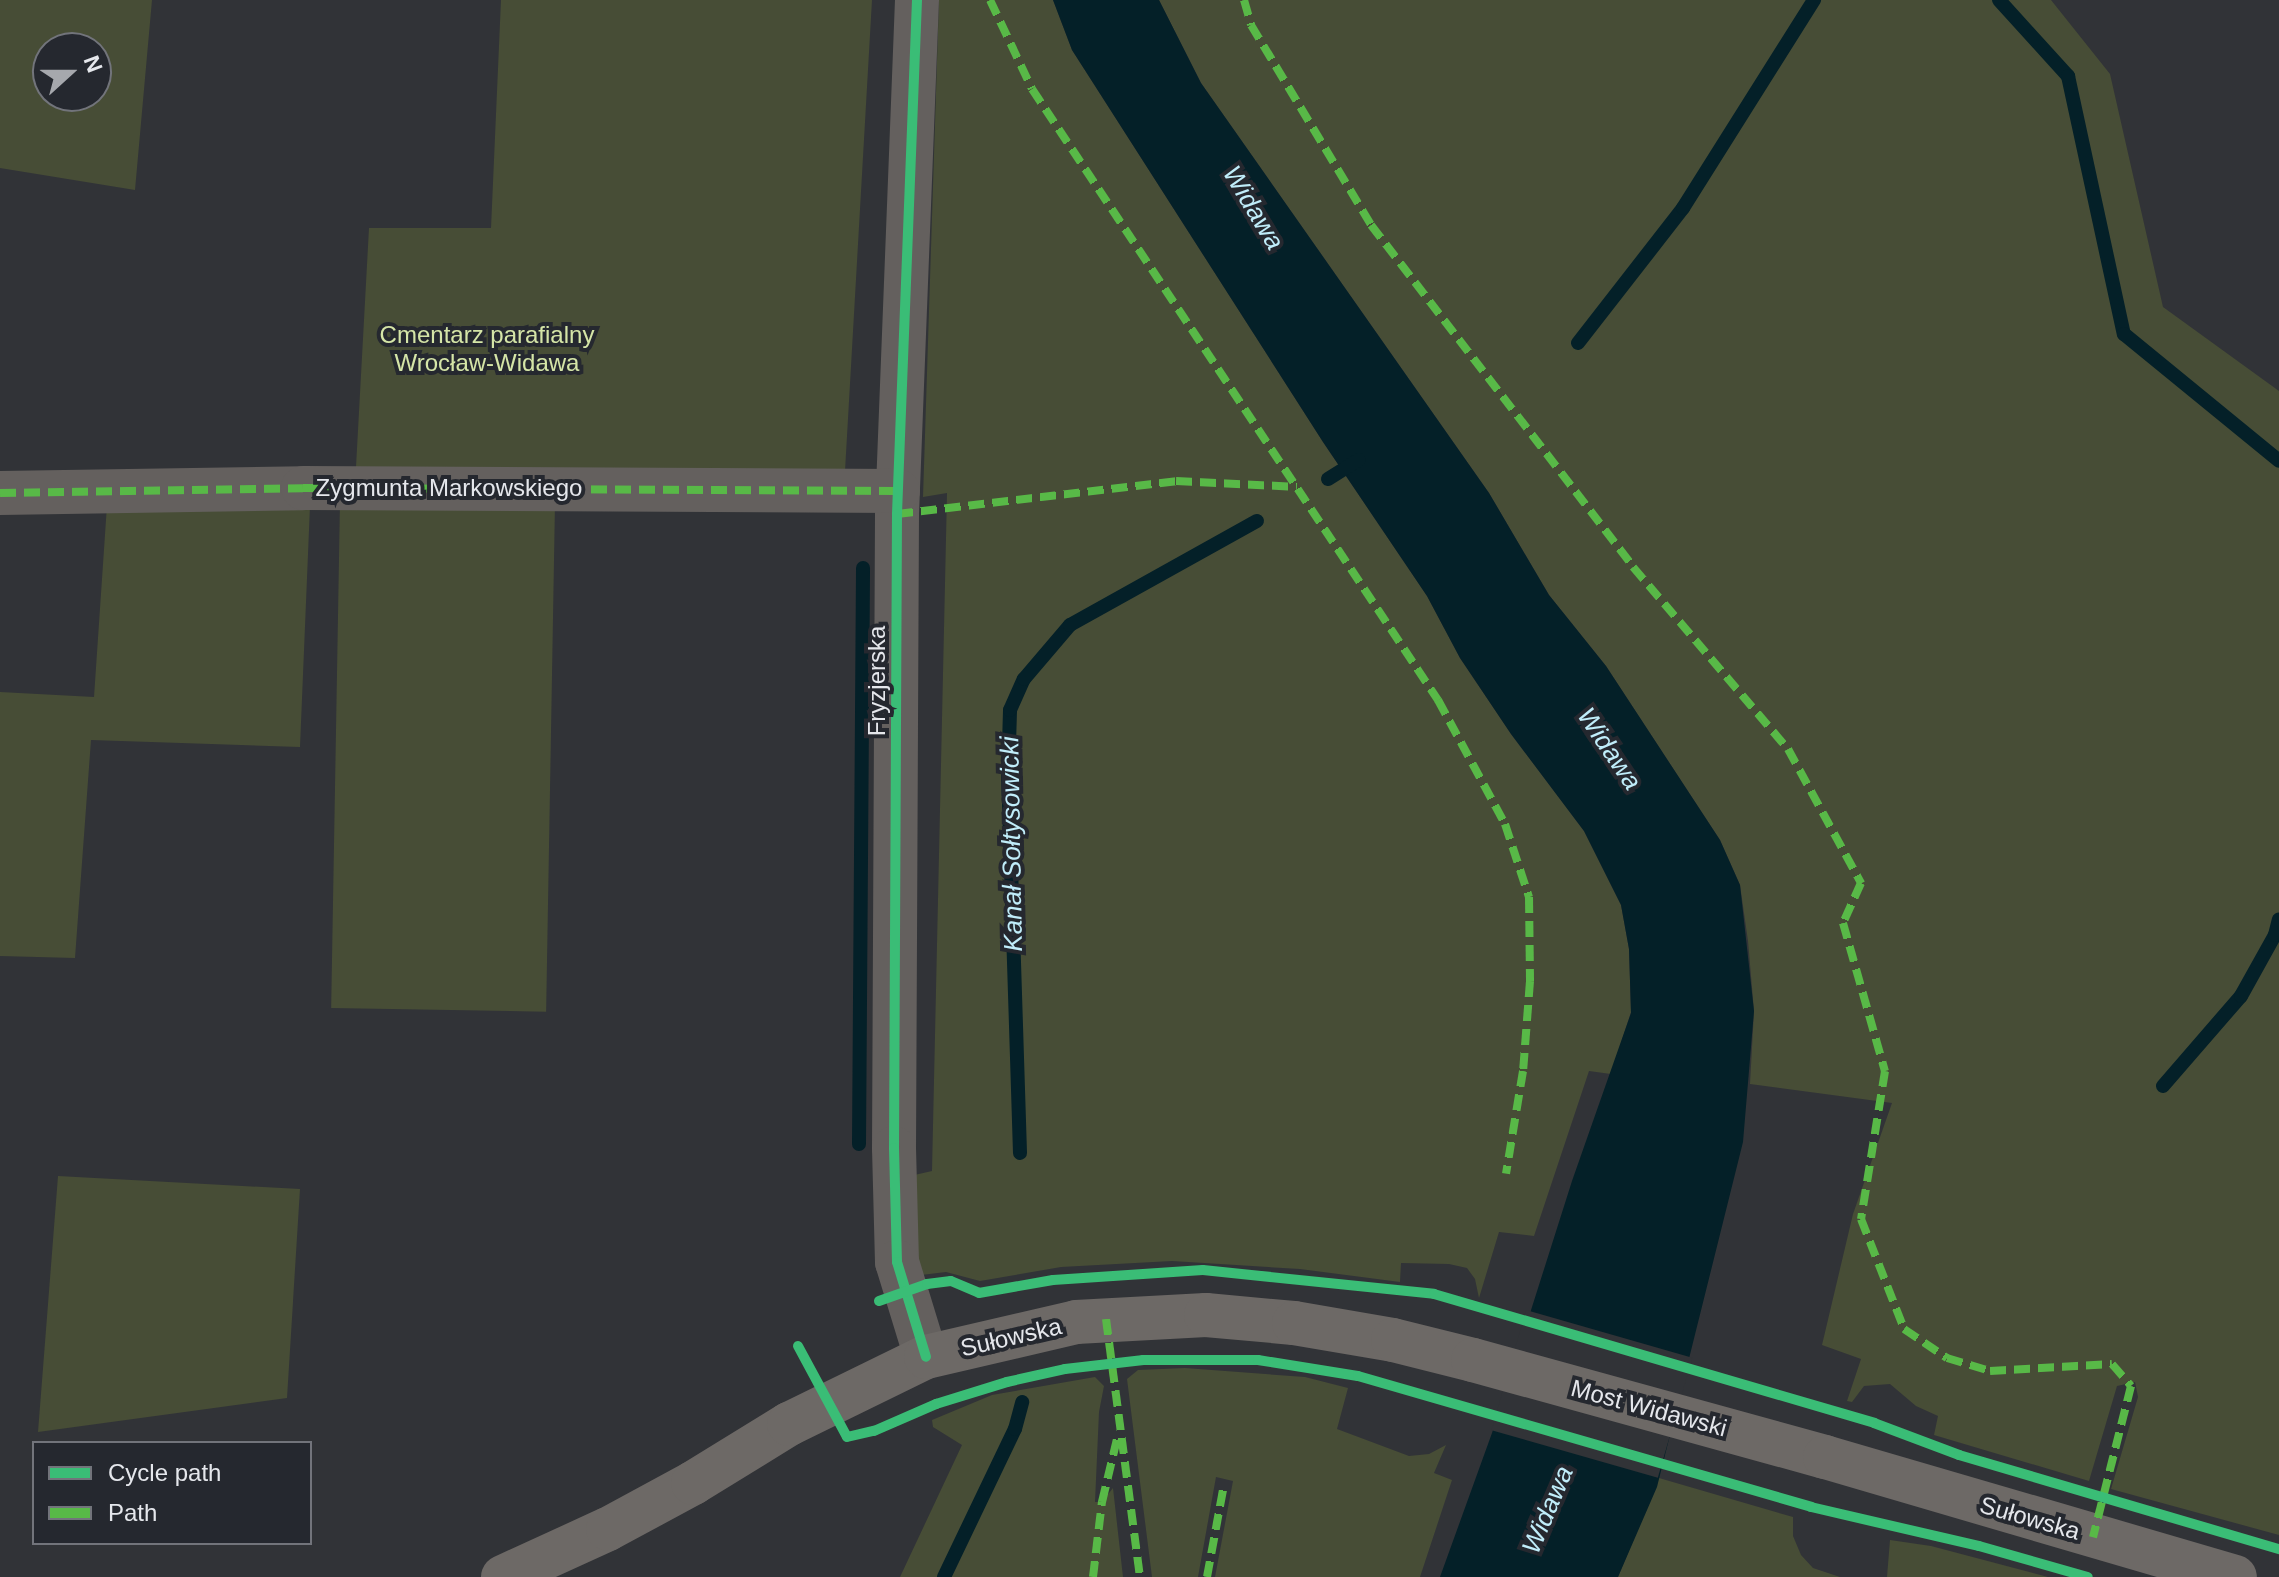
<!DOCTYPE html>
<meta charset="utf-8">
<style>
body{margin:0}
#map{position:relative;width:2279px;height:1577px;overflow:hidden;background:#313337;font-family:Helvetica,sans-serif}
div>[style]{position:absolute}
[style*='--x']{left:calc(var(--x)*1px);top:calc(var(--y)*1px);width:calc(var(--w)*1px);rotate:calc(var(--a)*1deg)}
.green>*{inset:0;background:#474d36;transform-origin:0 0}
.water>*{inset:0;background:#042028}
.pier>*{inset:0;background:#313337;transform-origin:0 0}
.stream>*{height:14px;margin:-7px;padding:0 7px;transform-origin:7px;border-radius:7px;background:#042028}
.minor>*{height:44px;margin:-22px;padding:0 22px;transform-origin:22px;border-radius:22px;background:#64605e}
.major>*{height:44px;margin:-22px;padding:0 22px;transform-origin:22px;border-radius:22px;background:#6d6966}
.quiet>*{height:8px;margin-top:-4px;transform-origin:0;background:repeating-linear-gradient(90deg,#58b947 0 16px,transparent 0 24px)}
.cycleway>*{height:10px;margin:-5px;padding:0 5px;transform-origin:5px;border-radius:5px;background:#3abd76}
span{translate:-50% -50%;white-space:nowrap;text-align:center;line-height:1.15;-webkit-text-stroke:8px #25282f;paint-order:stroke}
.park-label{font-size:24px;color:#d5e5a7}
.street-label{font-size:24px;color:#e5e7ec}
.water-label{font-size:26px;color:#c0edfa;font-style:italic}
.legend{position:absolute;left:32px;top:1441px;width:280px;height:104px;box-sizing:border-box;background:#25282f;border:2px solid #72747b;margin:0;padding:10px 14px;list-style:none;font-size:24px;color:#e5e7ec}
.legend li{display:flex;align-items:center;gap:16px;height:40px}
.legend b{width:40px;border:2px solid #72747b}
.north{position:absolute;left:32px;top:32px;width:80px;height:80px;box-sizing:border-box;background:#25282f;border:2px solid #72747b;border-radius:50%;rotate:69deg;font-size:22px;font-weight:700;line-height:32px;text-align:center;color:#e5e7ec}
.north::after{content:'';display:block;margin:auto;width:28px;height:36px;background:#a6a8ad;clip-path:polygon(50% 0,100% 100%,50% 72%,0 100%)}
</style>
<div id="map">
<div class="green">
<i style="clip-path:polygon(evenodd,0 0,152px 0,135px 190px,0 168px,0 0,48px 48px,96px 48px,96px 96px,48px 96px,48px 48px)"></i>
<i style="clip-path:polygon(501px 0,872px 0,845px 471px,356px 467px,369px 228px,491px 228px)"></i>
<i style="clip-path:polygon(939px 0,1053px 0,1072px 50px,1323px 442px,1427px 596px,1460px 658px,1511px 734px,1584px 831px,1621px 905px,1629px 949px,1631px 1012px,1611px 1074px,1589px 1071px,1534px 1236px,1499px 1232px,1479px 1298px,1475px 1279px,1467px 1268px,1449px 1264px,1401px 1263px,1400px 1282px,1300px 1269px,1172px 1261px,1061px 1267px,980px 1281px,946px 1272px,921px 1275px,913px 1249px,910px 1176px,932px 1171px,947px 493px,923px 497px)"></i>
<i style="clip-path:polygon(1159px 0,2051px 0,2110px 74px,2163px 307px,2279px 391px,2279px 1535px,2111px 1489px,2138px 1397px,2135px 1382px,2117px 1386px,2089px 1481px,1934px 1435px,1938px 1416px,1916px 1406px,1890px 1384px,1864px 1386px,1852px 1402px,1847px 1401px,1861px 1359px,1822px 1345px,1853px 1214px,1892px 1103px,1750px 1084px,1754px 1011px,1748px 941px,1740px 885px,1720px 840px,1606px 666px,1549px 595px,1489px 493px,1201px 83px)"></i>
<i style="left:340px;top:501px;width:215px;height:507px;rotate:1deg"></i>
<i style="clip-path:polygon(107px 505px,310px 506px,300px 747px,91px 740px,75px 958px,0 956px,0 692px,94px 697px)"></i>
<i style="clip-path:polygon(58px 1176px,300px 1189px,287px 1398px,38px 1432px)"></i>
<i style="clip-path:polygon(1185px 1368px,1305px 1377px,1348px 1388px,1337px 1429px,1409px 1456px,1429px 1454px,1446px 1445px,1434px 1473px,1452px 1480px,1420px 1577px,1215px 1577px,1233px 1481px,1216px 1477px,1198px 1577px,1152px 1577px,1127px 1379px,1138px 1370px)"></i>
<i style="clip-path:polygon(1095px 1377px,1104px 1386px,1099px 1412px,1095px 1502px,1102px 1502px,1113px 1488px,1123px 1577px,900px 1577px,962px 1445px,933px 1427px,932px 1420px,992px 1395px)"></i>
<i style="clip-path:polygon(1659px 1478px,1793px 1517px,1793px 1536px,1801px 1555px,1813px 1568px,1840px 1577px,1618px 1577px)"></i>
<i style="clip-path:polygon(1890px 1540px,1931px 1546px,2048px 1577px,1887px 1577px)"></i>
</div>
<div class="water">
<i style="clip-path:polygon(1053px 0,1159px 0,1201px 83px,1489px 493px,1549px 595px,1606px 666px,1720px 840px,1740px 885px,1754px 1011px,1743px 1142px,1657px 1487px,1618px 1577px,1440px 1577px,1492px 1433px,1572px 1181px,1631px 1013px,1629px 949px,1621px 905px,1584px 831px,1511px 734px,1460px 658px,1427px 596px,1323px 442px,1072px 50px)"></i>
</div>
<div class="pier">
<i style="left:1526px;top:1310px;width:173px;height:125px;rotate:16deg"></i>
</div>
<div class="stream">
<i style="--x:1999;--y:0;--w:103;--a:47.8"></i>
<i style="--x:2068;--y:76;--w:264;--a:77.8"></i>
<i style="--x:2124;--y:334;--w:200;--a:39.3"></i>
<i style="--x:1578;--y:343;--w:171;--a:-52.1"></i>
<i style="--x:1683;--y:208;--w:246;--a:-57.8"></i>
<i style="--x:1328;--y:479;--w:36;--a:-32"></i>
<i style="--x:2163;--y:1086;--w:119;--a:-49.1"></i>
<i style="--x:2241;--y:996;--w:70;--a:-60.9"></i>
<i style="--x:2275;--y:935;--w:16;--a:-76"></i>
<i style="--x:859;--y:1144;--w:576;--a:-89.6"></i>
<i style="--x:1020;--y:1153;--w:375;--a:-91.8"></i>
<i style="--x:1008;--y:778;--w:68;--a:-88.3"></i>
<i style="--x:1010;--y:710;--w:34;--a:-66"></i>
<i style="--x:1024;--y:679;--w:71;--a:-49.6"></i>
<i style="--x:1070;--y:625;--w:214;--a:-29.1"></i>
<i style="--x:944;--y:1577;--w:164;--a:-64.4"></i>
<i style="--x:1015;--y:1429;--w:28;--a:-75"></i>
</div>
<div class="minor">
<i style="--x:917;--y:0;--w:514;--a:92.23"></i>
<i style="--x:897;--y:514;--w:634;--a:90.27"></i>
<i style="--x:894;--y:1148;--w:114;--a:88.5"></i>
<i style="--x:897;--y:1262;--w:99;--a:73"></i>
<i style="--x:0;--y:493;--w:303;--a:-0.9"></i>
<i style="--x:303;--y:488;--w:595;--a:0.29"></i>
</div>
<div class="major">
<i style="--x:503;--y:1577;--w:115;--a:-24.6"></i>
<i style="--x:608;--y:1529;--w:97;--a:-28.4"></i>
<i style="--x:693;--y:1483;--w:113;--a:-31.6"></i>
<i style="--x:789;--y:1424;--w:153;--a:-26.1"></i>
<i style="--x:926;--y:1357;--w:154;--a:-13.1"></i>
<i style="--x:1076;--y:1322;--w:130;--a:-3.1"></i>
<i style="--x:1206;--y:1315;--w:88;--a:5.2"></i>
<i style="--x:1294;--y:1323;--w:100;--a:9.7"></i>
<i style="--x:1393;--y:1340;--w:82;--a:14"></i>
<i style="--x:1473;--y:1360;--w:365;--a:15.4"></i>
<i style="--x:1825;--y:1457;--w:427;--a:16.3"></i>
</div>
<div class="quiet">
<i style="--x:990;--y:0;--w:98;--a:64.7"></i>
<i style="--x:1032;--y:89;--w:734;--a:56.4"></i>
<i style="--x:1438;--y:700;--w:141;--a:61.6"></i>
<i style="--x:1505;--y:824;--w:77;--a:71.8"></i>
<i style="--x:1529;--y:897;--w:84;--a:89.3"></i>
<i style="--x:1530;--y:981;--w:90;--a:94.4"></i>
<i style="--x:1523;--y:1071;--w:104;--a:99.4"></i>
<i style="--x:1244;--y:0;--w:26;--a:74"></i>
<i style="--x:1251;--y:25;--w:233;--a:59"></i>
<i style="--x:1371;--y:225;--w:431;--a:52.5"></i>
<i style="--x:1633;--y:567;--w:239;--a:49.6"></i>
<i style="--x:1788;--y:749;--w:153;--a:61.4"></i>
<i style="--x:1861;--y:883;--w:44;--a:114.2"></i>
<i style="--x:1843;--y:923;--w:154;--a:74.2"></i>
<i style="--x:1885;--y:1071;--w:150;--a:99.2"></i>
<i style="--x:1861;--y:1219;--w:118;--a:68.6"></i>
<i style="--x:1904;--y:1329;--w:52;--a:34"></i>
<i style="--x:1947;--y:1358;--w:45;--a:16.8"></i>
<i style="--x:1990;--y:1371;--w:122;--a:-3.3"></i>
<i style="--x:2112;--y:1364;--w:29;--a:49"></i>
<i style="--x:2131;--y:1386;--w:156;--a:104.1"></i>
<i style="--x:0;--y:493;--w:303;--a:-0.9"></i>
<i style="--x:303;--y:488;--w:595;--a:0.29"></i>
<i style="--x:897;--y:514;--w:281;--a:-6.7"></i>
<i style="--x:1176;--y:481;--w:121;--a:2.8"></i>
<i style="--x:1106;--y:1319;--w:260;--a:82.5"></i>
<i style="--x:1093;--y:1577;--w:76;--a:-83.2"></i>
<i style="--x:1102;--y:1502;--w:65;--a:-76.6"></i>
<i style="--x:1207;--y:1577;--w:95;--a:-79.6"></i>
</div>
<div class="cycleway">
<i style="--x:917;--y:0;--w:514;--a:92.23"></i>
<i style="--x:897;--y:514;--w:634;--a:90.27"></i>
<i style="--x:894;--y:1148;--w:114;--a:88.5"></i>
<i style="--x:897;--y:1262;--w:99;--a:73"></i>
<i style="--x:879;--y:1301;--w:51;--a:-19.5"></i>
<i style="--x:927;--y:1284;--w:24;--a:-7"></i>
<i style="--x:951;--y:1281;--w:30;--a:23"></i>
<i style="--x:979;--y:1293;--w:75;--a:-10"></i>
<i style="--x:1053;--y:1280;--w:150;--a:-3.8"></i>
<i style="--x:1203;--y:1270;--w:232;--a:5.9"></i>
<i style="--x:1434;--y:1294;--w:459;--a:16.3"></i>
<i style="--x:1874;--y:1423;--w:91;--a:20.6"></i>
<i style="--x:1959;--y:1455;--w:334;--a:16.4"></i>
<i style="--x:798;--y:1346;--w:103;--a:61.7"></i>
<i style="--x:847;--y:1437;--w:28;--a:-13"></i>
<i style="--x:874;--y:1431;--w:68;--a:-23.5"></i>
<i style="--x:936;--y:1404;--w:74;--a:-17.2"></i>
<i style="--x:1007;--y:1382;--w:59;--a:-12.6"></i>
<i style="--x:1065;--y:1369;--w:79;--a:-6.6"></i>
<i style="--x:1143;--y:1360;--w:115;--a:0"></i>
<i style="--x:1258;--y:1360;--w:101;--a:9.1"></i>
<i style="--x:1358;--y:1376;--w:472;--a:16.1"></i>
<i style="--x:1811;--y:1507;--w:172;--a:13.1"></i>
<i style="--x:1979;--y:1546;--w:113;--a:15.9"></i>
</div>
<div class="park-label">
<span style="left:487px;top:349px">Cmentarz parafialny<br>Wrocław-Widawa</span>
</div>
<div class="street-label">
<span style="left:449px;top:488px">Zygmunta Markowskiego</span>
<span style="left:877px;top:681px;rotate:-90deg">Fryzjerska</span>
<span style="left:1011px;top:1337px;rotate:-13deg">Sułowska</span>
<span style="left:1649px;top:1408px;rotate:15deg">Most Widawski</span>
<span style="left:2030px;top:1518px;rotate:16deg">Sułowska</span>
</div>
<div class="water-label">
<span style="left:1253px;top:208px;rotate:59deg">Widawa</span>
<span style="left:1609px;top:749px;rotate:56deg">Widawa</span>
<span style="left:1012px;top:844px;rotate:-91deg">Kanał Sołtysowicki</span>
<span style="left:1548px;top:1510px;rotate:-67deg">Widawa</span>
</div>
<ul class="legend">
<li><b style="height:10px;background:#3abd76"></b>Cycle path</li>
<li><b style="height:10px;background:#58b947"></b>Path</li>
</ul>
<div class="north">N</div>
</div>
